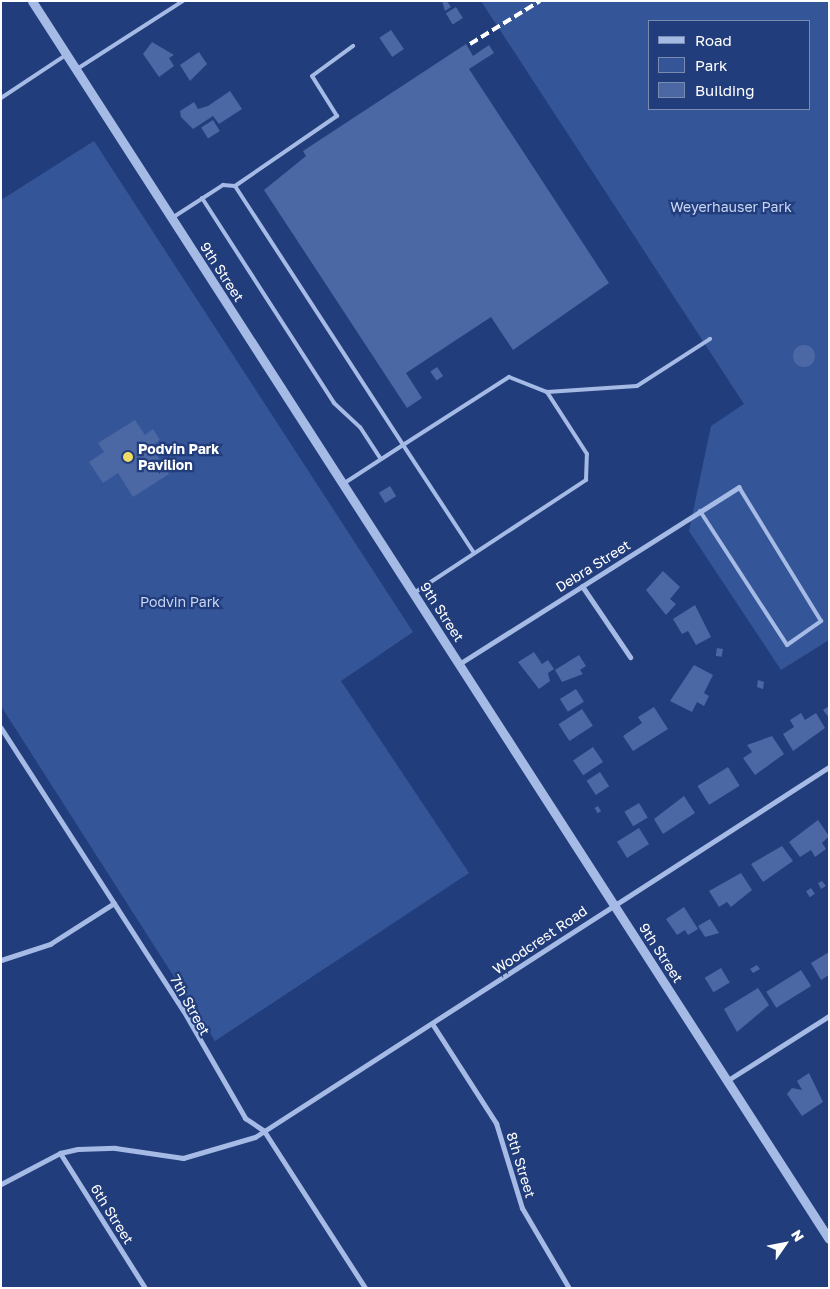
<!DOCTYPE html>
<style>
body{margin:0}
#map{position:relative;width:830px;height:1289px;overflow:hidden;background:#223d7b;font-family:"Golos Text",sans-serif}
div>[style]{position:absolute}
[style*='--x']{left:calc(var(--x)*1px);top:calc(var(--y)*1px);width:calc(var(--w)*1px);rotate:calc(var(--a)*1deg)}
.green>*{inset:0;background:#355599}
.building>*{inset:0;background:#4b67a4;transform-origin:0 0}
.round{border-radius:50%}
.service>*{height:4px;margin:-2px;padding:0 2px;transform-origin:2px;border-radius:2px;background:#a5bae5}
.minor>*{height:5px;margin:-2.5px;padding:0 2.5px;transform-origin:2.5px;border-radius:2.5px;background:#a5bae5}
.tertiary>*{height:9px;margin:-4.5px;padding:0 4.5px;transform-origin:4.5px;border-radius:4.5px;background:#a5bae5}
.rail>*{height:4px;margin-top:-2px;transform-origin:0;background:repeating-linear-gradient(90deg,#fff 0 9px,transparent 0 13px)}
.dots>*{width:14px;height:14px;translate:-50% -50%;box-sizing:border-box;border:2px solid #223d7b;border-radius:50%}
span{translate:-50% -50%;white-space:nowrap;text-align:center;line-height:1.15;-webkit-text-stroke:4.5px #223d7b;paint-order:stroke}
.park-label{font-size:14px;color:#c8d6f4}
.street-label{font-size:14px;color:#fff}
.poi-label{font-size:14px;color:#fff;font-weight:700}
.left{translate:0 -50%;text-align:left}
.frame{position:absolute;inset:0;border:2px solid #fff;pointer-events:none}
.legend{position:absolute;left:648px;top:20px;width:162px;height:90px;box-sizing:border-box;background:#223d7b;border:1px solid #7a8bb0;margin:0;padding:6px 9px;list-style:none;font-size:15px;color:#fff}
.legend li{display:flex;align-items:center;gap:10px;height:25px}
.legend b{width:25px;border:1px solid #7a8bb0}
.north{position:absolute;left:760px;top:1219px;width:50px;height:50px;-webkit-text-stroke:4px #223d7b;paint-order:stroke;rotate:57deg;font-size:14px;font-weight:700;line-height:20px;text-align:center;color:#fff}
.north::after{content:'';display:block;margin:auto;width:18px;height:22px;background:#fff;clip-path:polygon(50% 0,100% 100%,50% 72%,0 100%)}
</style>
<div id="map">
<div class="green">
<i style="clip-path:polygon(evenodd,481px 1px,829px 1px,829px 640px,781px 670px,689px 531px,711px 426px,744px 404px,481px 1px,649px 21px,809px 21px,809px 109px,649px 109px,649px 21px)"></i>
<i style="clip-path:polygon(94px 141px,413px 632px,341px 681px,469px 873px,215px 1041px,1px 706px,1px 200px)"></i>
</div>
<div class="building">
<i style="clip-path:polygon(442px 1px,447px 1px,451px 7px,445px 11px)"></i>
<i style="left:456px;top:7px;width:13px;height:12px;rotate:58deg"></i>
<i style="left:391px;top:30px;width:23px;height:14px;rotate:56deg"></i>
<i style="clip-path:polygon(152px 42px,174px 55px,169px 58px,174px 66px,159px 77px,143px 54px)"></i>
<i style="clip-path:polygon(466px 44px,473px 56px,489px 45px,494px 53px,469px 69px,609px 283px,513px 350px,491px 317px,406px 373px,422px 398px,407px 408px,264px 190px,306px 156px,303px 151px)"></i>
<i style="clip-path:polygon(199px 52px,207px 64px,190px 81px,180px 65px)"></i>
<i style="clip-path:polygon(230px 91px,242px 109px,219px 124px,213px 116px,193px 129px,181px 117px,180px 111px,194px 102px,198px 109px,208px 106px)"></i>
<i style="left:213px;top:120px;width:13px;height:14px;rotate:58deg"></i>
<i class="round" style="left:793px;top:345px;width:22px;height:22px"></i>
<i style="left:437px;top:367px;width:11px;height:8px;rotate:56deg"></i>
<i style="clip-path:polygon(135px 420px,145px 435px,153px 429px,160px 440px,151px 446px,169px 474px,133px 497px,118px 473px,103px 483px,89px 462px,104px 452px,98px 443px)"></i>
<i style="left:390px;top:486px;width:12px;height:13px;rotate:59deg"></i>
<i style="clip-path:polygon(663px 571px,680px 587px,670px 599px,676px 604px,666px 615px,646px 590px)"></i>
<i style="clip-path:polygon(695px 605px,711px 637px,696px 645px,688px 631px,682px 634px,673px 619px)"></i>
<i style="left:717px;top:648px;width:6px;height:8px;rotate:9deg"></i>
<i style="clip-path:polygon(534px 652px,542px 664px,548px 660px,554px 669px,548px 673px,550px 681px,539px 689px,518px 662px)"></i>
<i style="clip-path:polygon(579px 655px,586px 666px,580px 670px,583px 674px,562px 682px,555px 670px)"></i>
<i style="clip-path:polygon(694px 665px,713px 675px,704px 693px,709px 696px,704px 706px,697px 702px,692px 712px,670px 701px)"></i>
<i style="clip-path:polygon(758px 680px,764px 682px,763px 689px,757px 687px)"></i>
<i style="left:576px;top:689px;width:15px;height:19px;rotate:58deg"></i>
<i style="clip-path:polygon(829px 706px,829px 718px,823px 710px)"></i>
<i style="clip-path:polygon(654px 707px,668px 729px,633px 751px,623px 736px,642px 723px,638px 717px)"></i>
<i style="left:582px;top:709px;width:20px;height:28px;rotate:57deg"></i>
<i style="clip-path:polygon(801px 713px,805px 720px,816px 713px,825px 728px,793px 751px,783px 734px,794px 727px,790px 720px)"></i>
<i style="clip-path:polygon(772px 736px,784px 754px,755px 775px,743px 758px,752px 752px,747px 745px)"></i>
<i style="left:593px;top:747px;width:18px;height:24px;rotate:56deg"></i>
<i style="left:728px;top:767px;width:22px;height:36px;rotate:58deg"></i>
<i style="left:600px;top:772px;width:17px;height:16px;rotate:57deg"></i>
<i style="clip-path:polygon(684px 796px,695px 813px,663px 834px,654px 819px)"></i>
<i style="left:639px;top:803px;width:17px;height:17px;rotate:59deg"></i>
<i style="left:598px;top:806px;width:6px;height:4px;rotate:59deg"></i>
<i style="clip-path:polygon(818px 820px,829px 836px,822px 843px,826px 849px,815px 857px,811px 850px,800px 857px,789px 842px)"></i>
<i style="left:639px;top:828px;width:19px;height:26px;rotate:58deg"></i>
<i style="clip-path:polygon(782px 846px,793px 861px,763px 882px,751px 864px)"></i>
<i style="clip-path:polygon(741px 873px,752px 890px,731px 907px,727px 902px,719px 907px,709px 891px)"></i>
<i style="clip-path:polygon(822px 881px,826px 886px,821px 889px,818px 883px)"></i>
<i style="left:811px;top:888px;width:7px;height:6px;rotate:56deg"></i>
<i style="clip-path:polygon(684px 907px,698px 929px,688px 935px,685px 930px,677px 935px,666px 919px)"></i>
<i style="clip-path:polygon(710px 919px,719px 933px,705px 937px,698px 926px)"></i>
<i style="clip-path:polygon(829px 952px,829px 975px,821px 980px,811px 963px)"></i>
<i style="clip-path:polygon(757px 965px,760px 969px,753px 973px,750px 969px)"></i>
<i style="left:721px;top:968px;width:17px;height:19px;rotate:59deg"></i>
<i style="left:801px;top:970px;width:19px;height:41px;rotate:58deg"></i>
<i style="clip-path:polygon(758px 988px,769px 1005px,737px 1032px,724px 1009px)"></i>
<i style="clip-path:polygon(809px 1073px,823px 1102px,802px 1116px,787px 1094px,792px 1088px,802px 1090px,797px 1081px)"></i>
</div>
<div class="service">
<i style="--x:77;--y:69;--w:126;--a:-32.7"></i>
<i style="--x:1;--y:98;--w:78;--a:-33.5"></i>
<i style="--x:235;--y:186;--w:309;--a:57"></i>
<i style="--x:403;--y:445;--w:72;--a:147"></i>
<i style="--x:202;--y:198;--w:244;--a:57.2"></i>
<i style="--x:334;--y:403;--w:35;--a:43"></i>
<i style="--x:360;--y:427;--w:38;--a:57"></i>
<i style="--x:172;--y:218;--w:61;--a:-32.9"></i>
<i style="--x:223;--y:185;--w:12;--a:5"></i>
<i style="--x:235;--y:186;--w:124;--a:-34.5"></i>
<i style="--x:337;--y:116;--w:47;--a:-122"></i>
<i style="--x:312;--y:76;--w:51;--a:-36.2"></i>
<i style="--x:700;--y:511;--w:160;--a:57"></i>
<i style="--x:787;--y:645;--w:42;--a:-35.2"></i>
<i style="--x:821;--y:621;--w:157;--a:-121.5"></i>
<i style="--x:474;--y:553;--w:129;--a:-123.3"></i>
<i style="--x:403;--y:445;--w:126;--a:-32.7"></i>
<i style="--x:509;--y:377;--w:41;--a:21.5"></i>
<i style="--x:547;--y:392;--w:90;--a:-3.8"></i>
<i style="--x:637;--y:386;--w:87;--a:-32.8"></i>
<i style="--x:414;--y:593;--w:206;--a:-33.3"></i>
<i style="--x:586;--y:480;--w:26;--a:-88"></i>
<i style="--x:587;--y:454;--w:74;--a:-122.8"></i>
</div>
<div class="minor">
<i style="--x:582;--y:586;--w:86;--a:55.9"></i>
<i style="--x:459;--y:664;--w:331;--a:-32.3"></i>
<i style="--x:1;--y:728;--w:336;--a:57.2"></i>
<i style="--x:183;--y:1010;--w:125;--a:60.1"></i>
<i style="--x:245;--y:1118;--w:23;--a:34"></i>
<i style="--x:264;--y:1131;--w:187;--a:57.2"></i>
<i style="--x:1;--y:960;--w:52;--a:-18.1"></i>
<i style="--x:50;--y:944;--w:76;--a:-32.6"></i>
<i style="--x:433;--y:1025;--w:117;--a:57.3"></i>
<i style="--x:496;--y:1123;--w:89;--a:73"></i>
<i style="--x:522;--y:1208;--w:93;--a:59.6"></i>
<i style="--x:728;--y:1080;--w:120;--a:-32.4"></i>
<i style="--x:60;--y:1153;--w:160;--a:57.8"></i>
<i style="--x:1;--y:1184;--w:67;--a:-27.7"></i>
<i style="--x:60;--y:1153;--w:18;--a:-13"></i>
<i style="--x:78;--y:1149;--w:37;--a:-2"></i>
<i style="--x:115;--y:1148;--w:69;--a:8.4"></i>
<i style="--x:183;--y:1158;--w:75;--a:-16.3"></i>
<i style="--x:255;--y:1137;--w:683;--a:-32.81"></i>
</div>
<div class="tertiary">
<i style="--x:32;--y:1;--w:1472;--a:57.23"></i>
</div>
<div class="rail">
<i style="--x:470;--y:44;--w:82;--a:-31.6"></i>
</div>
<div class="dots">
<i style="left:128px;top:457px;background:#f1db67"></i>
</div>
<div class="park-label">
<span style="left:731px;top:207px">Weyerhauser Park</span>
<span style="left:180px;top:602px">Podvin Park</span>
</div>
<div class="street-label">
<span style="left:222px;top:272px;rotate:57deg">9th Street</span>
<span style="left:593px;top:566px;rotate:-32deg">Debra Street</span>
<span style="left:442px;top:612px;rotate:57deg">9th Street</span>
<span style="left:540px;top:940px;rotate:-34deg">Woodcrest Road</span>
<span style="left:661px;top:953px;rotate:57deg">9th Street</span>
<span style="left:190px;top:1005px;rotate:61deg">7th Street</span>
<span style="left:521px;top:1165px;rotate:73deg">8th Street</span>
<span style="left:112px;top:1214px;rotate:58deg">6th Street</span>
</div>
<div class="poi-label">
<span class="left" style="left:138px;top:457px">Podvin Park<br>Pavilion</span>
</div>
<div class="frame"></div>
<ul class="legend">
<li><b style="height:6px;background:#a5bae5"></b>Road</li>
<li><b style="height:14px;background:#355599"></b>Park</li>
<li><b style="height:14px;background:#4b67a4"></b>Building</li>
</ul>
<div class="north">N</div>
</div>
